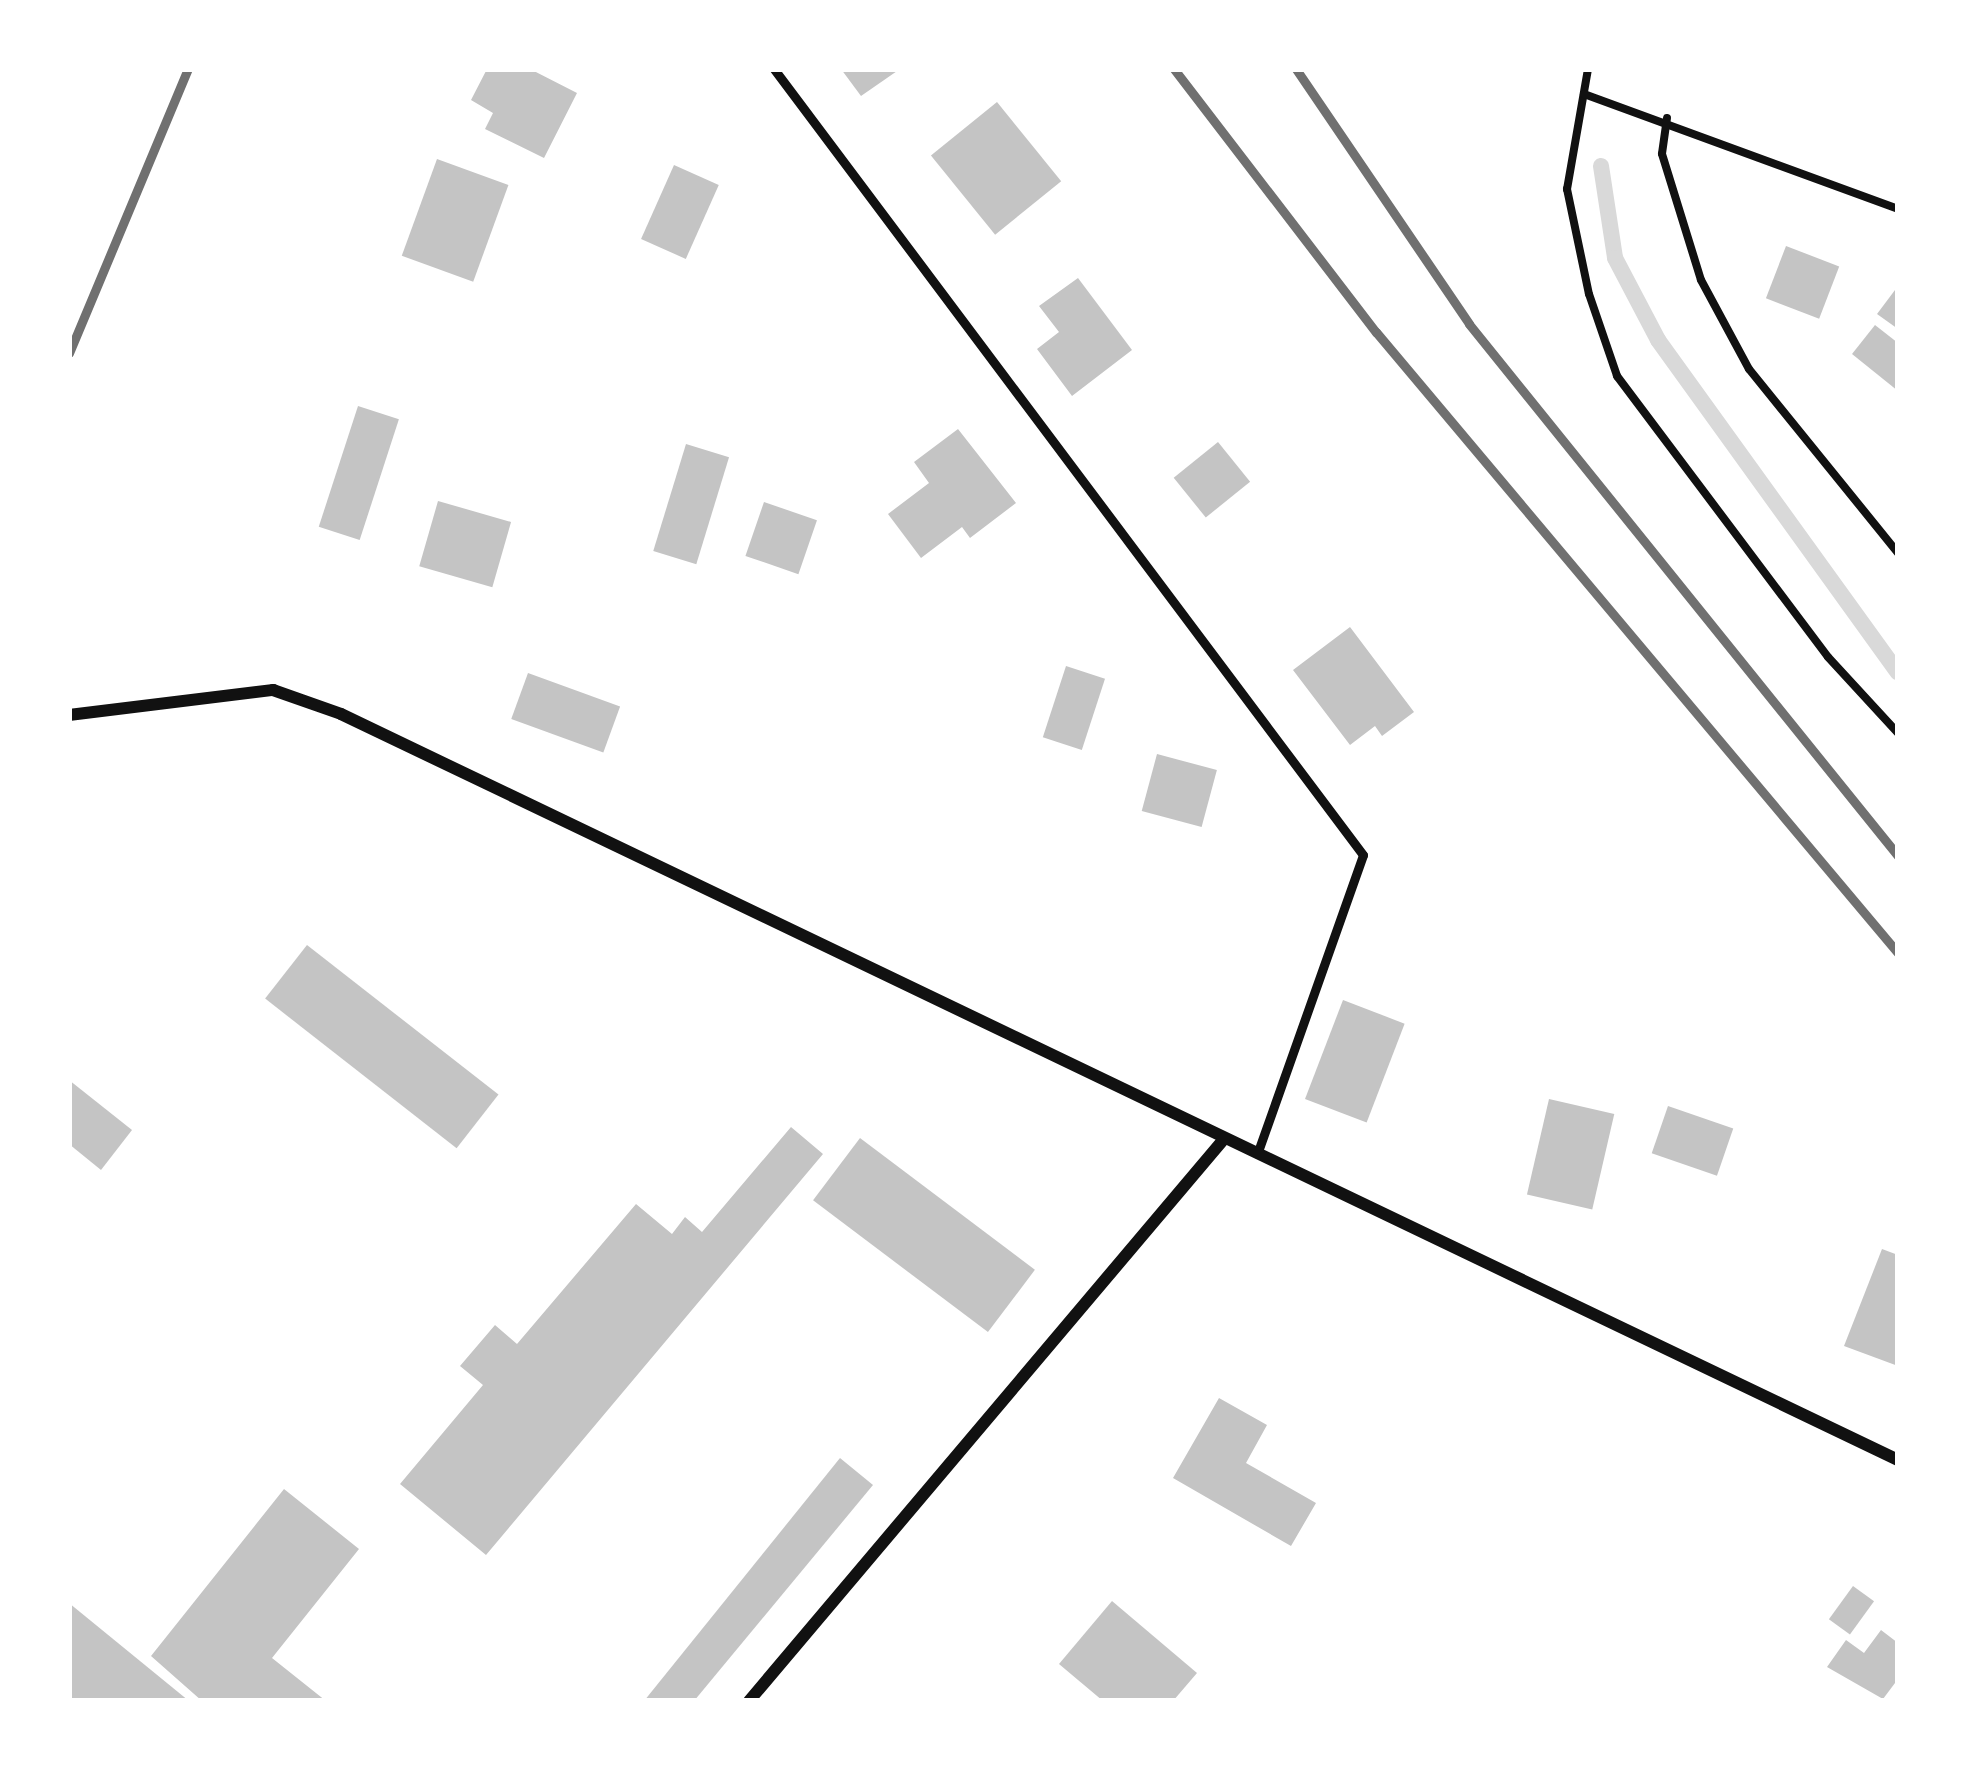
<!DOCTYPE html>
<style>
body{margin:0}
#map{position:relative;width:1967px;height:1770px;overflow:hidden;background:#fff;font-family:Mulish,sans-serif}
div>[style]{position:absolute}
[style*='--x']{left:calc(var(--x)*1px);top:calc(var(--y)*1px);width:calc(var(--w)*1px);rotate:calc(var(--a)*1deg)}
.stream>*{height:16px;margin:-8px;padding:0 8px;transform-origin:8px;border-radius:8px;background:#d9d9d9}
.building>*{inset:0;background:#c4c4c4;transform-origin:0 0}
.path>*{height:8px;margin:-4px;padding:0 4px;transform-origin:4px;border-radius:4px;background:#111}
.service>*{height:9px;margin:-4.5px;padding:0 4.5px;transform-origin:4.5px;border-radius:4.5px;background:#111}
.minor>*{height:12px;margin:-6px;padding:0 6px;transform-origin:6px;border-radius:6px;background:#111}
.rail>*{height:9px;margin:-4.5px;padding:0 4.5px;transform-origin:4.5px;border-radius:4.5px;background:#707070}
span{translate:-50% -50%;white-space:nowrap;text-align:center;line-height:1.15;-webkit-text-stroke:9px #fff;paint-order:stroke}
.frame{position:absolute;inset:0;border:72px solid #fff;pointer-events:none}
</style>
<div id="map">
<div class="stream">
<i style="--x:1601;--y:166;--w:93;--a:81.3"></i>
<i style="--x:1615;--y:258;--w:93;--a:62.3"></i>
<i style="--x:1658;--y:340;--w:410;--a:54.2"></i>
</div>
<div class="building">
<i style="clip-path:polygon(487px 69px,530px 69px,577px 93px,544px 158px,485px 129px,493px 113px,471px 100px)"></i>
<i style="clip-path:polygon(841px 69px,900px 69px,861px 96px)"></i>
<i style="left:997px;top:102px;width:102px;height:85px;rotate:51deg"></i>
<i style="left:437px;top:159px;width:76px;height:103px;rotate:20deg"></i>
<i style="left:674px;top:165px;width:49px;height:81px;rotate:24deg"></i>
<i style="left:1786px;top:246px;width:57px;height:56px;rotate:21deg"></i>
<i style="clip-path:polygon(1078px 278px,1132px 350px,1072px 396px,1037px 349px,1059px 332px,1039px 306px)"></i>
<i style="clip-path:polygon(1895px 290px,1898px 292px,1898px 329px,1877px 314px)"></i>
<i style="clip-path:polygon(1875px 325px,1898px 343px,1898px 391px,1852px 354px)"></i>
<i style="left:358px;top:406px;width:43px;height:127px;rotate:18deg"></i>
<i style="clip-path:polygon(958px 429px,1016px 503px,970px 538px,962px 527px,921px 558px,888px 514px,929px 483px,914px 462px)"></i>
<i style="left:1218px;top:442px;width:51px;height:57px;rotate:51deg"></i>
<i style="left:686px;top:444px;width:45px;height:112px;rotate:17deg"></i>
<i style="left:438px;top:501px;width:76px;height:68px;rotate:16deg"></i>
<i style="left:764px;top:502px;width:56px;height:57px;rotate:19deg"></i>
<i style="clip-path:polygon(1350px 627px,1414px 712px,1382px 736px,1375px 726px,1350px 745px,1293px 670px)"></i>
<i style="left:1066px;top:666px;width:41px;height:75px;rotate:18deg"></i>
<i style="left:528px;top:673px;width:98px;height:49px;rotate:20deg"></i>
<i style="left:1157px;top:754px;width:62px;height:59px;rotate:15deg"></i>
<i style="left:307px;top:945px;width:243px;height:68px;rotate:38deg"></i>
<i style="left:1343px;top:1000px;width:66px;height:106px;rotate:21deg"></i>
<i style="clip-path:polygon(69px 1080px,132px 1130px,101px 1170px,69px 1144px)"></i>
<i style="left:1549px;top:1099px;width:67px;height:98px;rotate:13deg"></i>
<i style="left:1668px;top:1106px;width:69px;height:50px;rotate:19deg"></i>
<i style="clip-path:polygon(791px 1127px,823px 1154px,486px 1555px,400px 1484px,483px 1385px,460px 1366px,495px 1325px,517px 1344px,636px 1204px,672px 1234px,685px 1217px,702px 1232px)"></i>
<i style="left:860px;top:1138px;width:219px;height:78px;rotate:37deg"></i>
<i style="clip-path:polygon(1882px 1249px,1898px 1255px,1898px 1366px,1844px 1346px)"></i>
<i style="clip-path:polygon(1219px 1398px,1267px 1425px,1246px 1463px,1316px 1503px,1291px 1546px,1173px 1478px)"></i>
<i style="clip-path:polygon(840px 1458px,873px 1485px,694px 1701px,644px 1701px)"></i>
<i style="clip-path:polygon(284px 1489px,359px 1549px,272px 1658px,326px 1701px,202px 1701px,151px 1656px)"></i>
<i style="left:1853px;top:1586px;width:26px;height:41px;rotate:36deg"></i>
<i style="clip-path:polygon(1112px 1601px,1197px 1673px,1173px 1701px,1103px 1701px,1059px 1664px)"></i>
<i style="clip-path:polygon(69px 1603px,189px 1701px,69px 1701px)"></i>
<i style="clip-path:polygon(1881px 1630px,1898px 1643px,1898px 1679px,1883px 1699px,1827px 1667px,1846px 1640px,1864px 1653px)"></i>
</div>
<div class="path">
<i style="--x:1588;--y:69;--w:122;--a:99.9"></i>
<i style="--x:1567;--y:189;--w:107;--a:78.2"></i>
<i style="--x:1589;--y:294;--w:87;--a:71.1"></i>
<i style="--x:1617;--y:376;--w:351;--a:53.1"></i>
<i style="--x:1828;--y:657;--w:103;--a:47.4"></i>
<i style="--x:1584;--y:94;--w:334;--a:20.1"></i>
<i style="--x:1667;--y:118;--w:36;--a:98"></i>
<i style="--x:1662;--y:154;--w:132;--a:72.8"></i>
<i style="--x:1701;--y:280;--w:101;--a:61.7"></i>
<i style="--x:1749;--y:369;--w:237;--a:51"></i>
</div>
<div class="service">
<i style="--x:774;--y:69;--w:982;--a:53.15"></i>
<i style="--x:1363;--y:855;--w:317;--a:109.5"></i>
</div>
<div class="minor">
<i style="--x:69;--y:715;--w:206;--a:-7"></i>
<i style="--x:273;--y:690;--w:72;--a:19.4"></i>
<i style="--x:341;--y:714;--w:1726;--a:25.6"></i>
<i style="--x:749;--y:1701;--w:736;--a:-49.8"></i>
</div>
<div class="rail">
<i style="--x:1174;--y:69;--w:332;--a:52.5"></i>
<i style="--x:1376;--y:332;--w:811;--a:49.95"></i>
<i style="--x:1296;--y:69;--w:308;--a:55.8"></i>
<i style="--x:1469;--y:324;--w:683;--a:51.12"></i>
<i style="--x:69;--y:353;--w:308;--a:-67.3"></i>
</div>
<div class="frame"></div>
</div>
